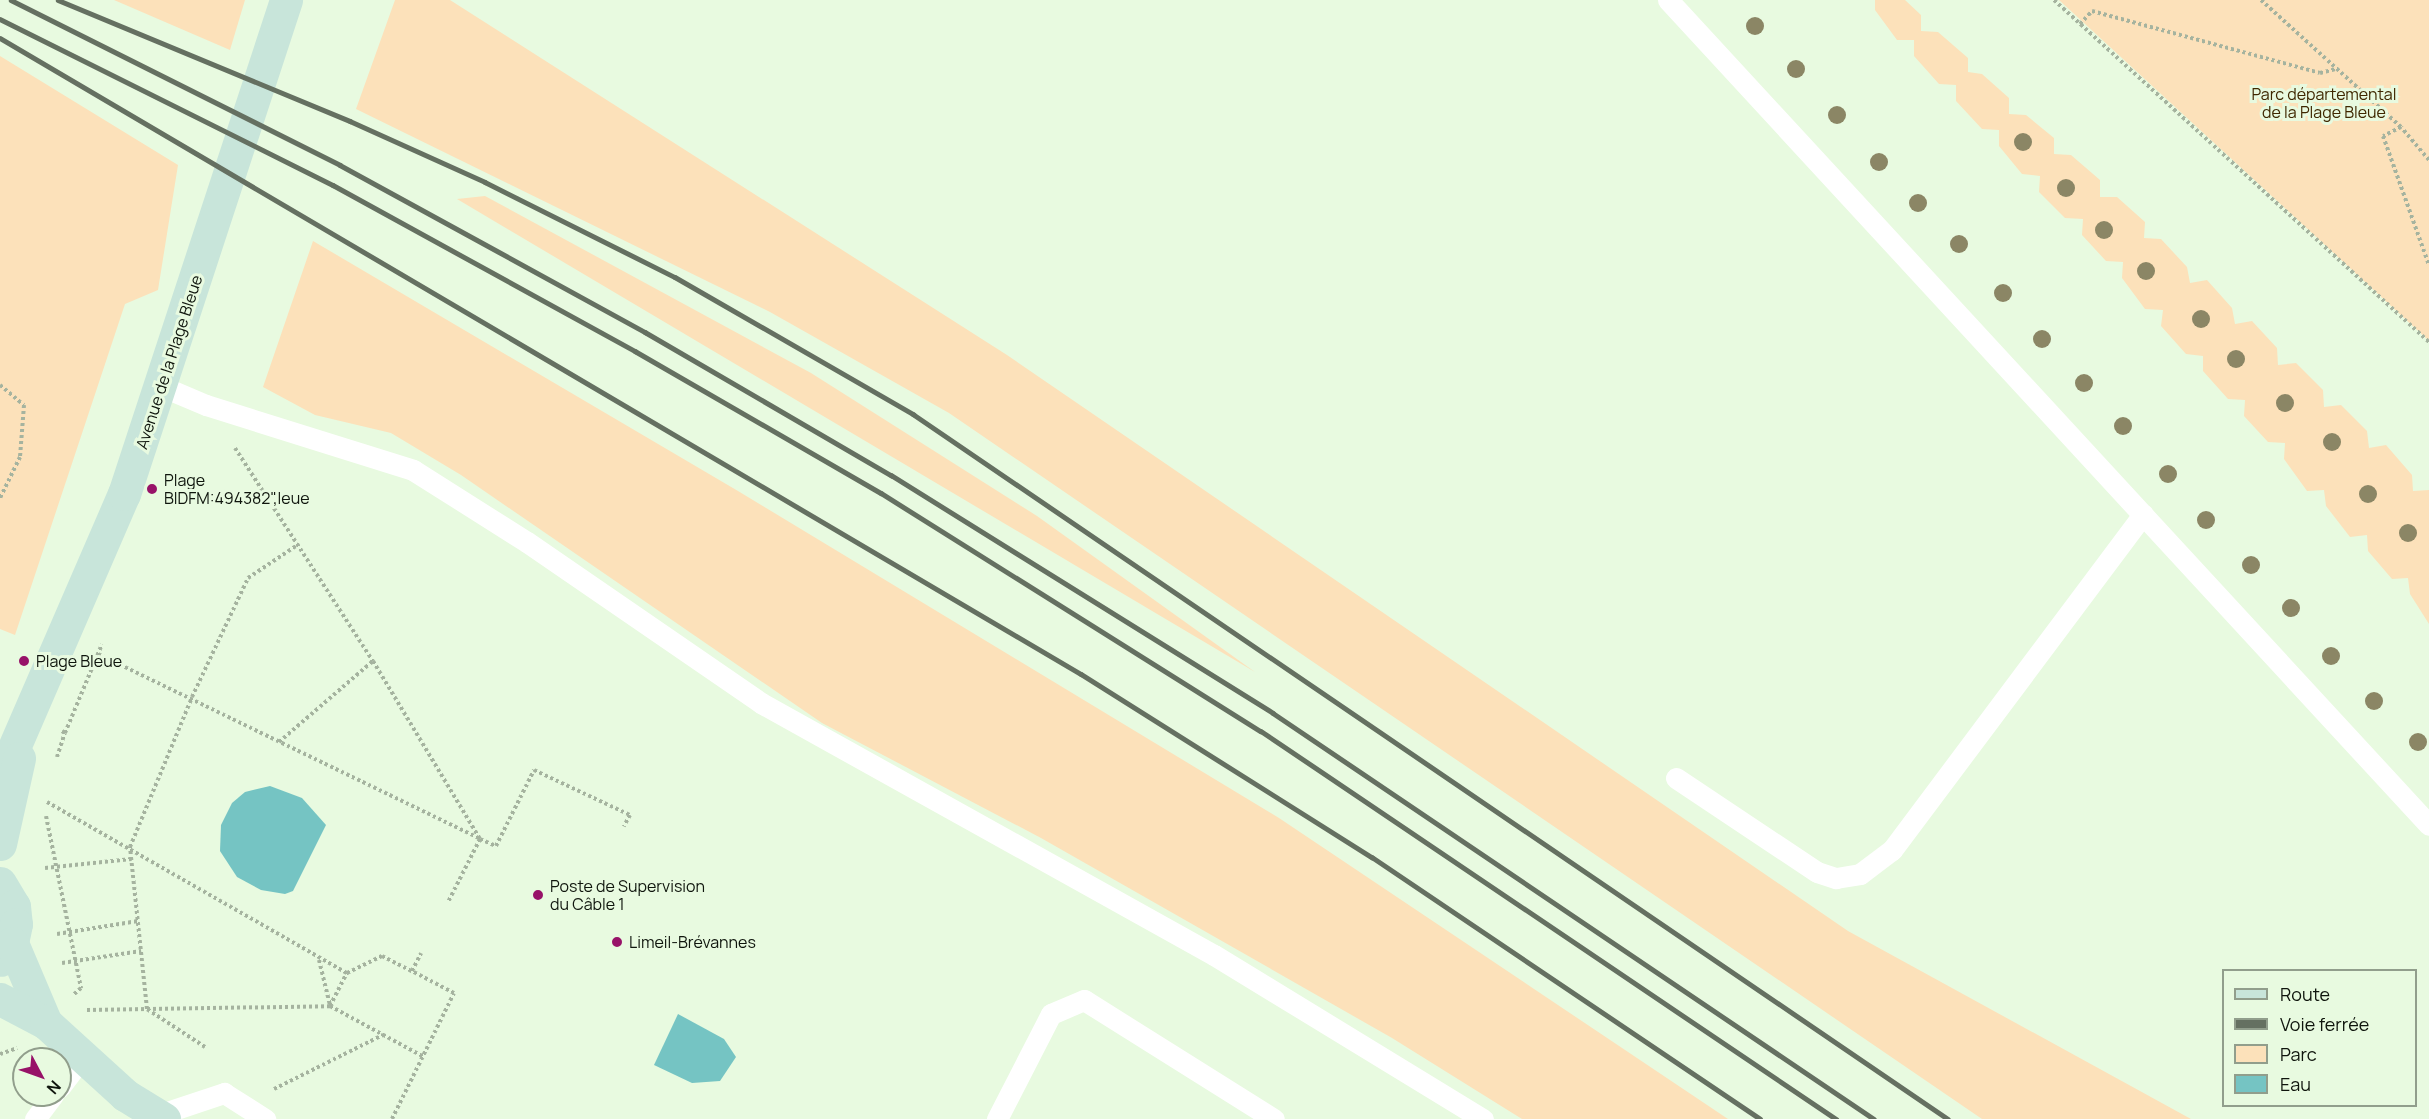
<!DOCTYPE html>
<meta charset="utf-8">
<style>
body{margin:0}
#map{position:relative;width:2429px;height:1119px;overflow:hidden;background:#e8fae0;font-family:Manrope,sans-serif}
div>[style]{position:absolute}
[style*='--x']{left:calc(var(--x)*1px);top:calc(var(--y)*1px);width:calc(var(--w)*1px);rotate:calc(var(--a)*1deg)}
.green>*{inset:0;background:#fce1ba}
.water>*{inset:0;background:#75c4c3}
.path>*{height:4px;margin-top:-2px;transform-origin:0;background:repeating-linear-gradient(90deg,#a5b39f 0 3px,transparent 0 6px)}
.service>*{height:21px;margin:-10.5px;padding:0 10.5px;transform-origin:10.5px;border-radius:10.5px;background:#fff}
.secondary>*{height:33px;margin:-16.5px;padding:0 16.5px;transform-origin:16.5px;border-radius:16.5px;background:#c8e5da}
.rail>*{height:4.5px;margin:-2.25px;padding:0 2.25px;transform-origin:2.25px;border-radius:2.25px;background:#657061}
.trees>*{width:18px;height:18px;margin:-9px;border-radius:50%;background:#8b8665}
.dots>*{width:16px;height:16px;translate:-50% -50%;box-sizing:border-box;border:3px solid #e8fae0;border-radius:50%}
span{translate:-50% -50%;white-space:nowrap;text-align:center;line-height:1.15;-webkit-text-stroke:6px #e8fae0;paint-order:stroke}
.park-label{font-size:16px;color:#3f2800}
.street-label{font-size:16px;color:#0f150d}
.poi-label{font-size:16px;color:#0f150d}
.left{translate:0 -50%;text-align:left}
.legend{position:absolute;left:2222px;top:969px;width:195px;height:138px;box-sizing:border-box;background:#e8fae0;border:2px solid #919e8c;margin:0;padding:8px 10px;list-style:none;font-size:18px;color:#0f150d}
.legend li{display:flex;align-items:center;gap:12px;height:30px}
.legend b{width:30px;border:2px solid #919e8c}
.north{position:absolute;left:12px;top:1047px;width:60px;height:60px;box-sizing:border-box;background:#e8fae0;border:2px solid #919e8c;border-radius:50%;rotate:131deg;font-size:16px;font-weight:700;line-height:24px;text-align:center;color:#0f150d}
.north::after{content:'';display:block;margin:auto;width:21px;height:27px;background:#971268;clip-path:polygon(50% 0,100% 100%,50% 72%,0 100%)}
</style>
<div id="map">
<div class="green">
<i style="clip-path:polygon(114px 0,245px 0,230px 50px)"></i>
<i style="clip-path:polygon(395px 0,450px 0,1007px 355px,1848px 931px,2191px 1119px,1982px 1119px,949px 413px,770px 312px,356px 109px)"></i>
<i style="clip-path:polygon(1875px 0,1905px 0,1921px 15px,1921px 31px,1938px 32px,1968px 58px,1968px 72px,1982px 74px,2009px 98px,2009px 114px,2026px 115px,2054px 138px,2054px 154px,2071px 155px,2100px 180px,2100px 197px,2117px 197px,2145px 222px,2144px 238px,2161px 239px,2187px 267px,2190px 283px,2207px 280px,2232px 308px,2235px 324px,2252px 321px,2277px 348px,2278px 365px,2296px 363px,2323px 390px,2324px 407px,2341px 405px,2367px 431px,2369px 448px,2386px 445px,2412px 475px,2413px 491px,2429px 490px,2429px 624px,2410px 594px,2408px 578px,2392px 579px,2368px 551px,2367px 535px,2350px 537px,2326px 506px,2324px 490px,2307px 491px,2284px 459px,2285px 443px,2268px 442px,2244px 416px,2245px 400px,2228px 399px,2203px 371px,2203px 356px,2186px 354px,2161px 326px,2163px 310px,2145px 309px,2122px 278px,2123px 262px,2106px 261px,2082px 235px,2083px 219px,2065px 218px,2039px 192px,2040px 176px,2022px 174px,1999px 146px,1999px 130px,1982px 129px,1956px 101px,1956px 85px,1939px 84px,1914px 56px,1914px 40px,1897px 40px,1875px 10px)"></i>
<i style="clip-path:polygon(2059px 0,2429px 0,2429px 341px)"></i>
<i style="clip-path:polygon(0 56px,178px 165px,158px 290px,125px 304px,15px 635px,0 629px)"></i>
<i style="clip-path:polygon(485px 196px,811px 373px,1037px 516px,1255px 672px,457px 199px)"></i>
<i style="clip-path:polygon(313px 241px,738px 491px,1279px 818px,1728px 1119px,1522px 1119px,1392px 1038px,1041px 838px,822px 723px,461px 475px,391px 433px,315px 415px,263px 387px)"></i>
</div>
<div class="water">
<i style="clip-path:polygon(270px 786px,302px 798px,326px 825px,293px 891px,285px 894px,261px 890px,237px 877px,220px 851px,221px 825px,232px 803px,245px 792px)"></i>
<i style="clip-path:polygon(678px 1014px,724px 1039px,736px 1057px,720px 1081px,692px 1083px,654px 1065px)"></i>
</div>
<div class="path">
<i style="--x:2054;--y:0;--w:508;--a:42.36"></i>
<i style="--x:2261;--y:0;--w:189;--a:42.2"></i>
<i style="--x:2080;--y:24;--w:18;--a:-47"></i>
<i style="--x:2092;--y:11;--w:236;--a:15.2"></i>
<i style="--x:2320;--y:73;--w:16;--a:-14"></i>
<i style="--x:2429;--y:160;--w:43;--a:-130.3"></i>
<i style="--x:2401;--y:127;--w:20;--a:153"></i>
<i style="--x:2383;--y:136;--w:137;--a:70.4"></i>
<i style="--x:0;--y:385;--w:31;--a:40"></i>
<i style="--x:24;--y:405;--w:52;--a:94.4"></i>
<i style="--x:20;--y:457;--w:46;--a:116"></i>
<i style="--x:235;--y:448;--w:254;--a:57.1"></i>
<i style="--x:373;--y:661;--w:208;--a:59"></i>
<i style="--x:480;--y:839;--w:17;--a:24"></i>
<i style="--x:496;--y:846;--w:85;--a:-63.4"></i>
<i style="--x:534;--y:770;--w:106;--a:25.1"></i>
<i style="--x:630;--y:815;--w:13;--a:119"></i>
<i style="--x:98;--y:654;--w:424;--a:25.8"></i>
<i style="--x:480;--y:839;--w:71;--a:116.9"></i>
<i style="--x:62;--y:731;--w:4;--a:34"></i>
<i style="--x:65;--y:733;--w:96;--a:-67.4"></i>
<i style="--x:279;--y:742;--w:124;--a:-40.8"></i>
<i style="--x:57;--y:757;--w:25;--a:-72"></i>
<i style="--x:47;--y:802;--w:345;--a:29.7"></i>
<i style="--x:46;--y:816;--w:176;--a:78.5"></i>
<i style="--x:81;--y:988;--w:9;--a:139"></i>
<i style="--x:45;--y:868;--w:87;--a:-5.9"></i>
<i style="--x:57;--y:934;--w:82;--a:-9.1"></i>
<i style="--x:319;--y:960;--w:46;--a:76.3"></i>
<i style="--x:62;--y:963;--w:80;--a:-8.6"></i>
<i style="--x:330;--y:1006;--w:37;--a:-63"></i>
<i style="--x:347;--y:973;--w:39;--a:-26"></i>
<i style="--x:382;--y:956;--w:34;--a:27"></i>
<i style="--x:87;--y:1010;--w:243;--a:-0.9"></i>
<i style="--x:330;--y:1006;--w:107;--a:28.5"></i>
<i style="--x:205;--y:1047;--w:69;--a:-146.8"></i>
<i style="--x:147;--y:1009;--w:163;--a:-96"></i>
<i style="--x:130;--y:847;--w:162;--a:-67.5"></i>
<i style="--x:192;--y:697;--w:132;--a:-64.8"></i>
<i style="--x:248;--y:578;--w:61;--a:-33.7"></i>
<i style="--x:0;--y:1054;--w:18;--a:-19"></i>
<i style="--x:274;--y:1089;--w:122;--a:-26.4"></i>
<i style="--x:392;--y:1119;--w:140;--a:-63.8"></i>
<i style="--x:454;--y:993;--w:47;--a:-152.4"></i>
<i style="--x:412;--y:971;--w:20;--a:-63"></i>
</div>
<div class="service">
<i style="--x:1668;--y:0;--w:1122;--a:47.31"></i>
<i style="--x:161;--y:386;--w:49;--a:22.9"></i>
<i style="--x:206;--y:405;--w:217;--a:17.4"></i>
<i style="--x:413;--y:470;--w:135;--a:32.3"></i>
<i style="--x:527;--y:542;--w:284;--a:34.5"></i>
<i style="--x:761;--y:703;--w:518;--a:29.09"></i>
<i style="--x:1214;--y:955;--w:315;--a:31.4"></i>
<i style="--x:1676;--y:778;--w:169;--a:33.7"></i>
<i style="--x:1817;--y:872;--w:20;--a:18"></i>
<i style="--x:1836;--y:878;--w:24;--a:-9"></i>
<i style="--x:1860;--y:874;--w:40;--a:-37"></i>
<i style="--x:1892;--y:850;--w:419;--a:-53.2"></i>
<i style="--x:60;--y:1087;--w:38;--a:-53"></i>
<i style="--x:158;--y:1115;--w:70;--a:-18.4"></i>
<i style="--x:224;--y:1093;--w:49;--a:32.4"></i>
<i style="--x:35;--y:1119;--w:30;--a:-53"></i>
<i style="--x:997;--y:1119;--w:118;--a:-62.8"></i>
<i style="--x:1051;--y:1014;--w:36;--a:-23"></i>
<i style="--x:1084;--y:1000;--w:224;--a:32.1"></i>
</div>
<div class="secondary">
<i style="--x:0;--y:780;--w:312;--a:-66.6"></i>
<i style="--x:124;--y:494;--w:520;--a:-71.84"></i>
<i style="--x:0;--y:844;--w:88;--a:-77.5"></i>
<i style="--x:0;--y:883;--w:27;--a:59"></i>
<i style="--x:14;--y:906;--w:18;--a:84"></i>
<i style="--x:16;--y:924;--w:19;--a:102"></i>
<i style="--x:12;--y:943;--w:20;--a:123"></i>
<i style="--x:12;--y:943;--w:87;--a:67"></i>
<i style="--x:0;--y:999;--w:52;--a:27.6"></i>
<i style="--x:46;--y:1023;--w:107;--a:42.3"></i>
<i style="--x:125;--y:1095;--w:46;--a:31.6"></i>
</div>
<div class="rail">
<i style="--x:11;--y:0;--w:368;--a:26.6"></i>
<i style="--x:340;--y:165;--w:348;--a:28.7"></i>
<i style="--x:645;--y:332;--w:285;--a:30.2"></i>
<i style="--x:891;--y:475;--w:450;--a:31.9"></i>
<i style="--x:1273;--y:713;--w:725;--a:34.04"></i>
<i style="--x:58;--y:0;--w:316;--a:22.5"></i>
<i style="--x:350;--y:121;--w:148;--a:24.3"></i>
<i style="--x:485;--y:182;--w:212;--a:26.6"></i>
<i style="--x:675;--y:277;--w:275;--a:29.9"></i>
<i style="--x:913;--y:414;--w:1252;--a:34.26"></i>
<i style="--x:0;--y:19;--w:372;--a:26.5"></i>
<i style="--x:333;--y:185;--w:345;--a:28.8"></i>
<i style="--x:635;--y:351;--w:284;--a:30"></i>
<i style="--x:881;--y:493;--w:448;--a:32.1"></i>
<i style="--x:1261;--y:731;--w:694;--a:34.01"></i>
<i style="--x:0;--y:38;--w:1254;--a:30.47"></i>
<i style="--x:1081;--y:674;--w:344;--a:32.2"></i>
<i style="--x:1372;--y:857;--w:468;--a:34"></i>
</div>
<div class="trees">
<i style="left:1755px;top:26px"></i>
<i style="left:1796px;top:69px"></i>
<i style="left:1837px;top:115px"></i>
<i style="left:2023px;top:142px"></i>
<i style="left:1879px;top:162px"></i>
<i style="left:2066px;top:188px"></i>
<i style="left:1918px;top:203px"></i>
<i style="left:2104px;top:230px"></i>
<i style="left:1959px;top:244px"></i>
<i style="left:2146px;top:271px"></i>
<i style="left:2003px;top:293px"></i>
<i style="left:2201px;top:319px"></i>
<i style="left:2042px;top:339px"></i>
<i style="left:2236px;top:359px"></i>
<i style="left:2084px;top:383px"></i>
<i style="left:2285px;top:403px"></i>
<i style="left:2123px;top:426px"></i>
<i style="left:2332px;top:442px"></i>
<i style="left:2168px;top:474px"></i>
<i style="left:2368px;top:494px"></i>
<i style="left:2206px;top:520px"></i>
<i style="left:2408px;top:533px"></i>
<i style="left:2251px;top:565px"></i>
<i style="left:2291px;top:608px"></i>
<i style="left:2331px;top:656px"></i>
<i style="left:2374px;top:701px"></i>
<i style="left:2418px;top:742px"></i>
</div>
<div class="dots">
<i style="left:152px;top:489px;background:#971268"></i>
<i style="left:24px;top:661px;background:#971268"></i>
<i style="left:538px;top:895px;background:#971268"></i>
<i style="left:617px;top:942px;background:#971268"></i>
</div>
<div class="park-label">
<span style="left:2324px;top:103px">Parc départemental<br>de la Plage Bleue</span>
</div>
<div class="street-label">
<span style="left:169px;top:362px;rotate:-72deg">Avenue de la Plage Bleue</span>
</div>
<div class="poi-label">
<span class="left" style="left:164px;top:489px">Plage<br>BIDFM:494382",leue</span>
<span class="left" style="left:36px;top:661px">Plage Bleue</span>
<span class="left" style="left:550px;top:895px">Poste de Supervision<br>du Câble 1</span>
<span class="left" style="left:629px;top:942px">Limeil-Brévannes</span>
</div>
<ul class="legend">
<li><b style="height:8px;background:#c8e5da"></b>Route</li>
<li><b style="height:8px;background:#657061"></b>Voie ferrée</li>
<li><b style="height:16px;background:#fce1ba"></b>Parc</li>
<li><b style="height:16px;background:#75c4c3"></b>Eau</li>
</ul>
<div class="north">N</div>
</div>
